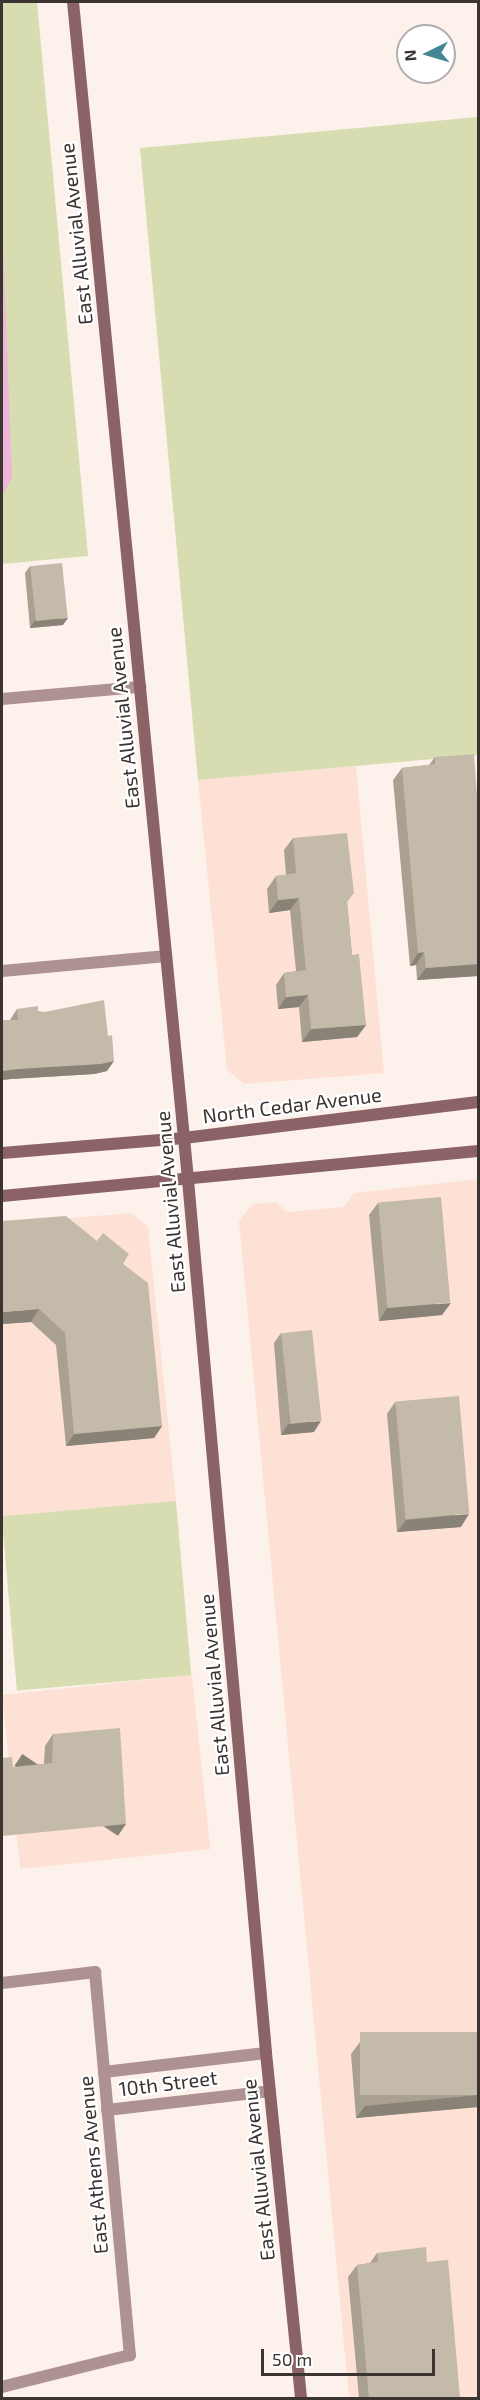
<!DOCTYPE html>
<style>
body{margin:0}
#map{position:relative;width:480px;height:2400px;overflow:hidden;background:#fdf1eb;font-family:"Exo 2",sans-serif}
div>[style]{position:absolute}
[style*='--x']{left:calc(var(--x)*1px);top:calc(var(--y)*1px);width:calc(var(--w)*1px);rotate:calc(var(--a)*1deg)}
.built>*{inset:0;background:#fde1d4;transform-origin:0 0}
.green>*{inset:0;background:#d7ddb1;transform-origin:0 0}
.water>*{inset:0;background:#eeb6da}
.street>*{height:12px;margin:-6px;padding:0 6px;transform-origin:6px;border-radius:6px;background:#ae9193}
.secondary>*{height:12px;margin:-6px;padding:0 6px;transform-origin:6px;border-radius:6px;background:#8b6265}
.wall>*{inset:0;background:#a9a092}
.shaded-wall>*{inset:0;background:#898277;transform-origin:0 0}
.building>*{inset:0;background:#c4baaa;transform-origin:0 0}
span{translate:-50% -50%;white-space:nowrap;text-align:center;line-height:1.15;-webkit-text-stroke:4.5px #fff;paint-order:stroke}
.street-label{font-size:20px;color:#3c3431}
.frame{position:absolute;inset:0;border:3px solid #3c3431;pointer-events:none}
.north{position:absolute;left:396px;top:24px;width:60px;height:60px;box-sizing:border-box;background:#fff;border:2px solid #b1aead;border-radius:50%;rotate:265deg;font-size:16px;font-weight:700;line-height:24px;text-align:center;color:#3c3431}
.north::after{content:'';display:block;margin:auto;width:21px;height:27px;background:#438695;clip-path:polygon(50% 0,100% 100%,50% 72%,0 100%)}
.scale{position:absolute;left:261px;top:2349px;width:174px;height:27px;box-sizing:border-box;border:3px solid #3c3431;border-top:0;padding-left:8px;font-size:18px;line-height:21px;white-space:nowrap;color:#3c3431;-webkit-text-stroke:4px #fff;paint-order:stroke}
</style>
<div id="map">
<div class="built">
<i style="clip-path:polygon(356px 766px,384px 1073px,244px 1084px,227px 1070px,198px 780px)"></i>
<i style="clip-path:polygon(478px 1179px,478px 2398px,349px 2398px,239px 1221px,253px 1204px,276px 1202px,287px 1212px,344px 1207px,354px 1193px)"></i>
<i style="clip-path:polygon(131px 1213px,148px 1227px,176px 1501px,2px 1517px,2px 1224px)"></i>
<i style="left:192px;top:1675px;width:175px;height:191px;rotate:84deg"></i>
</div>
<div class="green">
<i style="clip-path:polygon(2px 2px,37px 2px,88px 556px,2px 564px)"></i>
<i style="clip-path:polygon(478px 117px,478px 755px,198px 780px,140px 148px)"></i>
<i style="left:176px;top:1501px;width:175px;height:175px;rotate:85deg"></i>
</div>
<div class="water">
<i style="clip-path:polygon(2px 219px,12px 477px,2px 497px)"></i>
</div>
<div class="street">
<i style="--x:2;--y:699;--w:139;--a:-5"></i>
<i style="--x:2;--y:971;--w:165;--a:-5.2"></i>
<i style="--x:2;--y:1983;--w:94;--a:-6.7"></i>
<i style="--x:95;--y:1972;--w:385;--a:84.8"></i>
<i style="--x:130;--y:2355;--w:132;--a:166"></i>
<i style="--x:104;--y:2072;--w:163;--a:-6.7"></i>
<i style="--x:107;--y:2110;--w:164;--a:-6.6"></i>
</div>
<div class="secondary">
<i style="--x:73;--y:2;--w:1184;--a:84.42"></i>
<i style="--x:188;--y:1180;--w:876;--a:84.89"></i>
<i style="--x:266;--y:2053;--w:347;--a:84.2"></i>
<i style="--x:2;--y:1153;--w:183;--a:-4.7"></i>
<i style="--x:184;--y:1138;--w:296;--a:-7"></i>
<i style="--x:2;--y:1196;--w:478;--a:-5.4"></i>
</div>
<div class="wall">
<i style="clip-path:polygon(30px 566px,63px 625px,30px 628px,25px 573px)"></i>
<i style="clip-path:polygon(435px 757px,478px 809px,478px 976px,417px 980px,416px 965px,410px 966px,393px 780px,402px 768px,429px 765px)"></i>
<i style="clip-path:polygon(293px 838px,347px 902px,352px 955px,366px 1025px,357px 1037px,302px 1042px,299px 1007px,278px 1009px,276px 985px,284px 973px,296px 971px,290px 910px,269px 913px,267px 889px,276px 876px,286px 875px,284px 850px)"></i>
<i style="clip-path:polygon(17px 1009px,38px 1011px,107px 1071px,94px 1074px,11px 1079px,2px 1080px,2px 1020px,10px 1020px)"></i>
<i style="clip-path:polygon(378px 1203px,442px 1315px,379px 1321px,369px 1215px)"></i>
<i style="clip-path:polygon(123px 1264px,162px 1426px,154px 1438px,66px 1446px,56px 1345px,31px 1322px,2px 1324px)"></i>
<i style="clip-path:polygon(281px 1333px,314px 1432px,281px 1435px,274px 1343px)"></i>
<i style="clip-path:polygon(395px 1402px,461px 1527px,397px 1532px,387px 1414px)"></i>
<i style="clip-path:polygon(53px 1734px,118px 1836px,13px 1767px,44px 1764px,45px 1746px)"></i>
<i style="clip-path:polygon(478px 2032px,478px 2107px,356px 2118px,351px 2054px,360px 2042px)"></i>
<i style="clip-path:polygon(377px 2253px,427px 2262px,460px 2398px,359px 2398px,348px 2277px,357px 2265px,370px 2263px)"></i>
</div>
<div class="shaded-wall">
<i style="clip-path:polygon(68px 618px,63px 625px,30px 628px,35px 620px)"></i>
<i style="clip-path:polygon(299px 898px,290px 910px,269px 913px,278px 900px)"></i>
<i style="clip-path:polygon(424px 952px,416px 965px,410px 966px,418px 953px)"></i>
<i style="clip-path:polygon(478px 964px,478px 976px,417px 980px,426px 968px)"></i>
<i style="clip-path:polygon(308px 995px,299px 1007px,278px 1009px,286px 997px)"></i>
<i style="clip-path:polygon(366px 1025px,357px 1037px,302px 1042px,311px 1029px)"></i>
<i style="clip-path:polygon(114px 1061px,107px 1071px,94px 1074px,11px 1079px,2px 1080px,2px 1071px,18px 1069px)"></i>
<i style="clip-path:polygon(451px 1303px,442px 1315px,379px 1321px,387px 1308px)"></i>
<i style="clip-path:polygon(39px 1309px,31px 1322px,2px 1324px,2px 1312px)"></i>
<i style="clip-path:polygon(321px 1421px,314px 1432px,281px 1435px,288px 1424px)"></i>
<i style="clip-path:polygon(162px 1426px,154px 1438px,66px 1446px,74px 1434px)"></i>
<i style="clip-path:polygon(469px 1514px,461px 1527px,397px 1532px,406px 1520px)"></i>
<i style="left:126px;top:1824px;width:14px;height:125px;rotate:124deg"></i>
<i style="clip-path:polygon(478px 2095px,478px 2107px,356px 2118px,365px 2106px)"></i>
</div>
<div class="building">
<i style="left:62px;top:563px;width:55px;height:32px;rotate:84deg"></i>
<i style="clip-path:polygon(474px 754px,478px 809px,478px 964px,426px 968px,424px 952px,418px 953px,402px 768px,435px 764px,435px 757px)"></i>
<i style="clip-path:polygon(347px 833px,354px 893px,347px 902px,352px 955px,359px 954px,366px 1025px,311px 1029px,308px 995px,286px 997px,284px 973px,306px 970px,299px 898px,278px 900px,276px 876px,296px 873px,293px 838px)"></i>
<i style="clip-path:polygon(104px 1000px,108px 1036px,112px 1035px,114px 1061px,101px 1064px,18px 1069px,2px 1071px,2px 1020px,18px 1020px,17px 1009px,38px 1006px,38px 1011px,45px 1012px)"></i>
<i style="left:441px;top:1197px;width:106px;height:63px;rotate:85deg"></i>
<i style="clip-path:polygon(66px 1216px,97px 1241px,103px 1233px,129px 1254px,123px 1264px,148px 1283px,162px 1426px,74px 1434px,65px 1333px,39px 1309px,2px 1312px,2px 1221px)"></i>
<i style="left:312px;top:1330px;width:91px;height:31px;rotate:84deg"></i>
<i style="left:459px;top:1396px;width:118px;height:64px;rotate:85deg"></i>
<i style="clip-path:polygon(120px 1728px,126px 1824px,2px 1836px,2px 1758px,12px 1757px,13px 1767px,52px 1763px,53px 1734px)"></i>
<i style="left:478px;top:2032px;width:63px;height:118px;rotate:90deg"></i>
<i style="clip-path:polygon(426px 2247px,427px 2262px,448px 2260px,460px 2398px,369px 2398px,357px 2265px,378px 2262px,377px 2253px)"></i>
</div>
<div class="street-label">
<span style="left:76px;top:234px;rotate:-96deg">East Alluvial Avenue</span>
<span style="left:123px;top:718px;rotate:-96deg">East Alluvial Avenue</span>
<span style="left:292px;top:1105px;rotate:-7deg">North Cedar Avenue</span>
<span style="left:170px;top:1202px;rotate:-95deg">East Alluvial Avenue</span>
<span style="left:214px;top:1685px;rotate:-95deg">East Alluvial Avenue</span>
<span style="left:168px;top:2083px;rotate:-7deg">10th Street</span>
<span style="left:93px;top:2165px;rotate:-95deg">East Athens Avenue</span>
<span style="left:258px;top:2170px;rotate:-96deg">East Alluvial Avenue</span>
</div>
<div class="frame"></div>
<div class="north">N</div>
<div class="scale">50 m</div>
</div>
